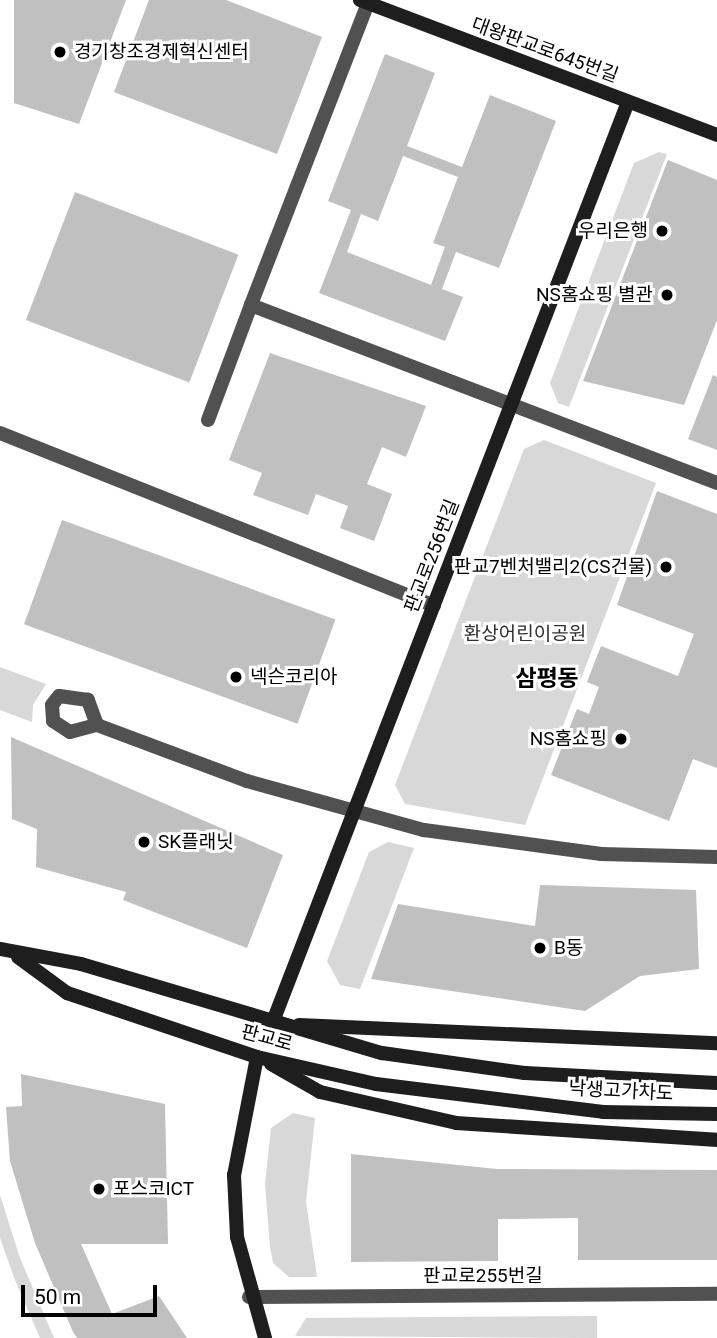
<!DOCTYPE html>
<meta charset="utf-8">
<style>
body{margin:0}
#map{position:relative;width:717px;height:1338px;overflow:hidden;background:#fff;font-family:Roboto,"Noto Sans KR",sans-serif}
div>[style]{position:absolute}
[style*='--x']{left:calc(var(--x)*1px);top:calc(var(--y)*1px);width:calc(var(--w)*1px);rotate:calc(var(--a)*1deg)}
.green>*{inset:0;background:#d8d8d8}
.building>*{inset:0;background:#c0c0c0;transform-origin:0 0}
.street>*{height:14px;margin:-7px;padding:0 7px;transform-origin:7px;border-radius:7px;background:#515151}
.secondary>*{height:14px;margin:-7px;padding:0 7px;transform-origin:7px;border-radius:7px;background:#1e1e1e}
.dots>*{width:19px;height:19px;translate:-50% -50%;box-sizing:border-box;border:4px solid #fff;border-radius:50%}
span{translate:-50% -50%;white-space:nowrap;text-align:center;line-height:1.15;-webkit-text-stroke:6px #fff;paint-order:stroke}
.street-label{font-size:19px;color:#000}
.poi-label{font-size:19px;color:#000}
.left{translate:0 -50%;text-align:left}
.right{translate:-100% -50%;text-align:right}
.park-label{font-size:19px;color:#2f2f2f}
.quarter-label{font-size:23px;color:#000;font-weight:700}
.scale{position:absolute;left:21px;top:1285px;width:136px;height:32px;box-sizing:border-box;border:4px solid #000;border-top:0;padding-left:9px;font-size:21px;line-height:24px;white-space:nowrap;color:#000;-webkit-text-stroke:5px #fff;paint-order:stroke}
</style>
<div id="map">
<div class="green">
<i style="clip-path:polygon(659px 152px,667px 154px,569px 407px,558px 403px,550px 383px,634px 163px)"></i>
<i style="clip-path:polygon(544px 440px,656px 483px,525px 825px,405px 804px,395px 785px,524px 449px)"></i>
<i style="clip-path:polygon(0 667px,46px 684px,33px 705px,32px 722px,0 710px)"></i>
<i style="clip-path:polygon(388px 842px,414px 848px,360px 989px,340px 985px,327px 961px,369px 852px)"></i>
<i style="clip-path:polygon(293px 1113px,315px 1118px,306px 1202px,317px 1277px,289px 1277px,273px 1263px,270px 1247px,265px 1184px,271px 1128px)"></i>
<i style="clip-path:polygon(0 1195px,20px 1258px,54px 1338px,40px 1338px,15px 1280px,0 1238px)"></i>
<i style="clip-path:polygon(597px 1316px,597px 1338px,295px 1336px,306px 1318px)"></i>
</div>
<div class="building">
<i style="clip-path:polygon(14px 0,126px 0,79px 124px,14px 103px)"></i>
<i style="clip-path:polygon(149px 0,226px 0,322px 37px,277px 154px,114px 92px)"></i>
<i style="clip-path:polygon(evenodd,385px 54px,435px 73px,407px 146px,462px 167px,490px 95px,556px 121px,499px 268px,456px 252px,442px 289px,463px 297px,445px 341px,319px 293px,351px 210px,328px 201px,385px 54px,403px 156px,458px 177px,433px 243px,445px 247px,431px 285px,347px 252px,361px 214px,378px 221px,403px 156px)"></i>
<i style="clip-path:polygon(668px 160px,717px 180px,717px 320px,684px 405px,583px 381px)"></i>
<i style="left:75px;top:192px;width:175px;height:137px;rotate:21deg"></i>
<i style="clip-path:polygon(270px 353px,426px 406px,406px 457px,382px 447px,367px 484px,392px 494px,374px 541px,340px 528px,348px 506px,316px 494px,308px 515px,253px 495px,262px 473px,229px 460px)"></i>
<i style="clip-path:polygon(713px 375px,717px 377px,717px 450px,688px 439px)"></i>
<i style="clip-path:polygon(657px 491px,717px 514px,717px 768px,693px 759px,669px 821px,551px 775px,577px 709px,589px 714px,599px 687px,587px 682px,601px 646px,678px 676px,694px 634px,617px 605px)"></i>
<i style="left:62px;top:520px;width:291px;height:111px;rotate:20deg"></i>
<i style="clip-path:polygon(11px 737px,283px 855px,247px 948px,123px 900px,126px 892px,36px 867px,37px 829px,12px 819px)"></i>
<i style="clip-path:polygon(540px 885px,696px 890px,699px 969px,640px 976px,585px 1011px,371px 979px,398px 904px,535px 926px)"></i>
<i style="clip-path:polygon(21px 1074px,165px 1104px,168px 1244px,81px 1244px,112px 1314px,159px 1296px,187px 1338px,77px 1338px,73px 1332px,35px 1243px,10px 1161px,6px 1107px,22px 1106px)"></i>
<i style="clip-path:polygon(351px 1154px,497px 1169px,717px 1170px,717px 1260px,578px 1260px,578px 1218px,498px 1219px,498px 1261px,351px 1262px)"></i>
</div>
<div class="street">
<i style="--x:368;--y:3;--w:324;--a:111.2"></i>
<i style="--x:251;--y:305;--w:499;--a:20.9"></i>
<i style="--x:208;--y:420;--w:123;--a:-69.5"></i>
<i style="--x:0;--y:433;--w:467;--a:21.7"></i>
<i style="--x:97;--y:725;--w:27;--a:-110"></i>
<i style="--x:88;--y:700;--w:29;--a:-172"></i>
<i style="--x:59;--y:696;--w:11;--a:128"></i>
<i style="--x:52;--y:705;--w:16;--a:86"></i>
<i style="--x:53;--y:721;--w:20;--a:33"></i>
<i style="--x:70;--y:732;--w:28;--a:-15"></i>
<i style="--x:97;--y:725;--w:160;--a:20.5"></i>
<i style="--x:247;--y:781;--w:184;--a:15.5"></i>
<i style="--x:424;--y:830;--w:179;--a:7.7"></i>
<i style="--x:601;--y:854;--w:116;--a:1.5"></i>
<i style="--x:249;--y:1297;--w:468;--a:-0.4"></i>
</div>
<div class="secondary">
<i style="--x:360;--y:0;--w:382;--a:20.7"></i>
<i style="--x:0;--y:949;--w:82;--a:10.5"></i>
<i style="--x:81;--y:964;--w:314;--a:16.5"></i>
<i style="--x:382;--y:1053;--w:144;--a:8"></i>
<i style="--x:525;--y:1073;--w:192;--a:3"></i>
<i style="--x:18;--y:957;--w:61;--a:36.3"></i>
<i style="--x:67;--y:993;--w:200;--a:18.6"></i>
<i style="--x:257;--y:1057;--w:122;--a:12.8"></i>
<i style="--x:376;--y:1084;--w:229;--a:7"></i>
<i style="--x:603;--y:1112;--w:114;--a:1"></i>
<i style="--x:272;--y:1024;--w:988;--a:-68.89"></i>
<i style="--x:299;--y:1025;--w:418;--a:2.5"></i>
<i style="--x:257;--y:1057;--w:120;--a:101"></i>
<i style="--x:234;--y:1175;--w:62;--a:87.2"></i>
<i style="--x:237;--y:1237;--w:105;--a:74.5"></i>
<i style="--x:271;--y:1064;--w:56;--a:29.7"></i>
<i style="--x:320;--y:1092;--w:139;--a:12.8"></i>
<i style="--x:456;--y:1123;--w:262;--a:3.7"></i>
</div>
<div class="dots">
<i style="left:60px;top:52px;background:#000"></i>
<i style="left:662px;top:231px;background:#000"></i>
<i style="left:667px;top:295px;background:#000"></i>
<i style="left:666px;top:567px;background:#000"></i>
<i style="left:236px;top:677px;background:#000"></i>
<i style="left:621px;top:739px;background:#000"></i>
<i style="left:144px;top:842px;background:#000"></i>
<i style="left:540px;top:948px;background:#000"></i>
<i style="left:99px;top:1189px;background:#000"></i>
</div>
<div class="street-label">
<span style="left:545px;top:50px;rotate:20deg">대왕판교로645번길</span>
<span style="left:432px;top:556px;rotate:-69deg">판교로256번길</span>
<span style="left:267px;top:1038px;rotate:15deg">판교로</span>
<span style="left:621px;top:1091px;rotate:3deg">낙생고가차도</span>
<span style="left:483px;top:1276px">판교로255번길</span>
</div>
<div class="poi-label">
<span class="left" style="left:74px;top:52px">경기창조경제혁신센터</span>
<span class="right" style="left:648px;top:231px">우리은행</span>
<span class="right" style="left:653px;top:295px">NS홈쇼핑 별관</span>
<span class="right" style="left:652px;top:567px">판교7벤처밸리2(CS건물)</span>
<span class="left" style="left:250px;top:677px">넥슨코리아</span>
<span class="right" style="left:607px;top:739px">NS홈쇼핑</span>
<span class="left" style="left:158px;top:842px">SK플래닛</span>
<span class="left" style="left:554px;top:948px">B동</span>
<span class="left" style="left:113px;top:1189px">포스코ICT</span>
</div>
<div class="park-label">
<span style="left:525px;top:634px">환상어린이공원</span>
</div>
<div class="quarter-label">
<span style="left:547px;top:679px">삼평동</span>
</div>
<div class="scale">50 m</div>
</div>
